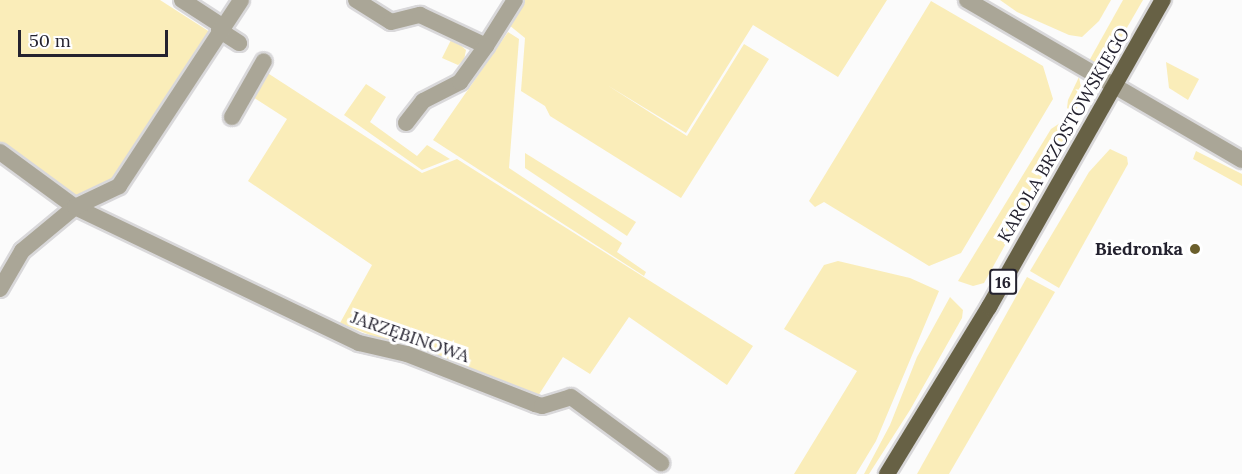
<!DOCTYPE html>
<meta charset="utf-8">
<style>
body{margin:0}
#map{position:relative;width:1242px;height:474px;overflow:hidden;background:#fbfbfb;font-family:Lora,serif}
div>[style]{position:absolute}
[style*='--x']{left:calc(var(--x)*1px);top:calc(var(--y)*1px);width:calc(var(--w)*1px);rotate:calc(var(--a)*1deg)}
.green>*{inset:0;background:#faedb9}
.roads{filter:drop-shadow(2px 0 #d9d8da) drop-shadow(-2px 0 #d9d8da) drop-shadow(0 2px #d9d8da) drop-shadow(0 -2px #d9d8da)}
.minor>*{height:16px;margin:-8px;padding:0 8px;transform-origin:8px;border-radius:8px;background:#aaa697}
.primary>*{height:16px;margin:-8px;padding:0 8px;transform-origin:8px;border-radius:8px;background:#676145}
.dots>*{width:16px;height:16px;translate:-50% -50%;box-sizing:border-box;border:3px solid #fff;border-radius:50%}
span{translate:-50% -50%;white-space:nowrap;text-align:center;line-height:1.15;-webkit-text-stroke:6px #fff;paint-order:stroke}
.shield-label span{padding:2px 4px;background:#fff;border:2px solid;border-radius:4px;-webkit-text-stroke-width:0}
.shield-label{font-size:16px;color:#24222f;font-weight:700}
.street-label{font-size:18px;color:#24222f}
.poi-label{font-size:18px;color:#24222f;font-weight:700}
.right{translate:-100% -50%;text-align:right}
.scale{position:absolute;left:18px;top:30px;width:150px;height:27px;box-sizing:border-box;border:3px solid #24222f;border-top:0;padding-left:8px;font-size:18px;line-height:21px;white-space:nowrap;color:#24222f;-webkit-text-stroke:4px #fff;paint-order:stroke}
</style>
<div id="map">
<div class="green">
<i style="clip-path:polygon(0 0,160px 0,213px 34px,119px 186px,75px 207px,0 144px)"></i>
<i style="clip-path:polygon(525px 0,887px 0,838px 77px,753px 25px,686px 133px,607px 85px,687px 136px,744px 44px,769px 59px,681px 198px,550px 116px,545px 106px,521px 91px,525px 38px,509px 25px)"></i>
<i style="clip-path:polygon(1000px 0,1111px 0,1099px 21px,1082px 37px,1069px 35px,1017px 12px)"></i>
<i style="clip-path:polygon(1123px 0,1143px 0,1110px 57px,1101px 63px,1089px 61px)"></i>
<i style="clip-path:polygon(931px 1px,1043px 66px,1053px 99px,961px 253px,929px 266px,824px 202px,815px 207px,809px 201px)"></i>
<i style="clip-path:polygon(508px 32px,519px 39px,509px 168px,622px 243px,617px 252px,646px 272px,644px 276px,433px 140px)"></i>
<i style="clip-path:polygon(452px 38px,466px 50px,464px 60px,458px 65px,442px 58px)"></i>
<i style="clip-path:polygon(1166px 62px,1199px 79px,1188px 100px,1169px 88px)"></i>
<i style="clip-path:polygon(266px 72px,422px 173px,457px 159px,753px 346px,727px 385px,629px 317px,590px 374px,563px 357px,538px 396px,527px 398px,340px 323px,372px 265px,248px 181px,287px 119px,253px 97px)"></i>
<i style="clip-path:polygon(1079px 77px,1083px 98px,1073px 114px,1067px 108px,1068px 100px)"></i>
<i style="clip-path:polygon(366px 84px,386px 97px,370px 122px,417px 156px,427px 145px,450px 159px,422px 170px,344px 115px)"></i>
<i style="clip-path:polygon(1060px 123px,1071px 126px,984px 283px,973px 286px,958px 281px,1051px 129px)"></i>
<i style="clip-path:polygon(1110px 149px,1127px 157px,1128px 164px,1059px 288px,1030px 271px,1089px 172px)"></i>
<i style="clip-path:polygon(1196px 151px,1242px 174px,1242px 186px,1193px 159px)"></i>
<i style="clip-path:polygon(525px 153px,636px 222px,627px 236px,525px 168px)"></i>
<i style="clip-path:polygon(838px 261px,910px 278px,939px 291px,876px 441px,856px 474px,794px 474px,857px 371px,784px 329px,824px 265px)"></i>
<i style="clip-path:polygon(1027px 277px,1055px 292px,949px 474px,917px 474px)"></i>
<i style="clip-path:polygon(950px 297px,963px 310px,962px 318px,910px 410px,869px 474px,864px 474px,890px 425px,917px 357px)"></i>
</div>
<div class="roads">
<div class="minor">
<i style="--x:182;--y:0;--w:48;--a:33"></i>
<i style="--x:356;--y:0;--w:41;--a:32.2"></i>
<i style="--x:391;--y:22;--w:30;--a:-14"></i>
<i style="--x:420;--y:15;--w:73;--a:25.2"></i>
<i style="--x:486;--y:46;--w:54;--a:-57.8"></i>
<i style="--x:967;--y:0;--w:318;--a:30.2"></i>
<i style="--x:219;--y:30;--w:24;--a:33"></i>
<i style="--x:232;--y:117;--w:64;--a:-60.3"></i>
<i style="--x:406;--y:123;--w:28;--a:-52"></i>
<i style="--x:423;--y:101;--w:42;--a:-27.2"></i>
<i style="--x:460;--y:82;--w:44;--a:-54.2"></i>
<i style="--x:0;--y:152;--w:93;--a:36.3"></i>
<i style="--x:75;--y:207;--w:315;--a:25.6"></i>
<i style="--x:359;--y:343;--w:49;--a:12.9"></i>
<i style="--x:407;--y:354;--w:137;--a:21.3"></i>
<i style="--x:535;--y:404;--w:7;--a:16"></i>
<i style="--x:542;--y:406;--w:30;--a:-17"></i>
<i style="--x:571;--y:397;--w:112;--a:36.3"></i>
<i style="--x:0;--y:289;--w:44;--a:-59.9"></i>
<i style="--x:22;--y:251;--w:69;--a:-39.7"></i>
<i style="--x:75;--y:207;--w:49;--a:-25.5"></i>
<i style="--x:119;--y:186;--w:222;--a:-56.7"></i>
</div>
<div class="primary">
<i style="--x:887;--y:474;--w:196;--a:-58.6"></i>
<i style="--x:989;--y:307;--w:353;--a:-60.5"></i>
</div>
</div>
<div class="dots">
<i style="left:1195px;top:249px;background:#6b5f2c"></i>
</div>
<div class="shield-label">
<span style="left:1003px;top:282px">16</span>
</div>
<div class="street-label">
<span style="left:1064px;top:135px;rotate:-60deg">KAROLA BRZOSTOWSKIEGO</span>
<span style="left:410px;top:337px;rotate:19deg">JARZĘBINOWA</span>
</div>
<div class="poi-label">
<span class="right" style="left:1183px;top:249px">Biedronka</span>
</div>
<div class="scale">50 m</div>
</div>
